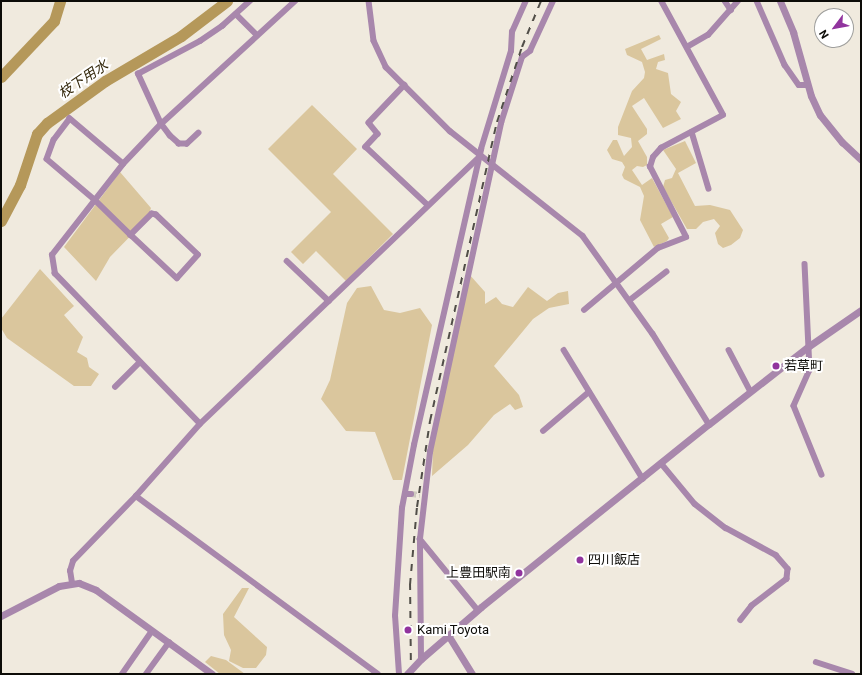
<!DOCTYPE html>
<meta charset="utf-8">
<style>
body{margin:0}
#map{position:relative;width:862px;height:675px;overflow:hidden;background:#f0eade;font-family:Roboto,"Noto Sans JP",sans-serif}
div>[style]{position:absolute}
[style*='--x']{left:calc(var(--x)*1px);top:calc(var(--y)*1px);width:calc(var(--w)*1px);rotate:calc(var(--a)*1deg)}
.green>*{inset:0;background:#dac69d}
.river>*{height:11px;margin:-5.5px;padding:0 5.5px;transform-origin:5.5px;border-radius:5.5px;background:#b5985a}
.minor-tunnel>*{height:5.5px;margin-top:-2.75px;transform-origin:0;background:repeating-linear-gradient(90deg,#cec9be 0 5.5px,transparent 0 8.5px)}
.minor>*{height:5.5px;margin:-2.75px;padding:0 2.75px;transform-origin:2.75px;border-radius:2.75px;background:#a887ac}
.tertiary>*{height:7px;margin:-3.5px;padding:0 3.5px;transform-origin:3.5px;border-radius:3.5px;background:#a887ac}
.rail>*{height:2px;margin-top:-1px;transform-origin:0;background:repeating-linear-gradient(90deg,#514e48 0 7px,transparent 0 14px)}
.tertiary-bridge>*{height:7px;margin:-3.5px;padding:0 3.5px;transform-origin:3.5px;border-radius:3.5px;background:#a887ac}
.dots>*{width:11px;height:11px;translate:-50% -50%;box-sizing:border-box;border:2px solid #fff;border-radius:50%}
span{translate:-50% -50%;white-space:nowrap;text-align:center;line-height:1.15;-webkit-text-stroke:4px #fff;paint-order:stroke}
.poi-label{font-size:13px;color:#0d0c08}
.left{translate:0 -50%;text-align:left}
.right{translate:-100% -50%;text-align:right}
.water-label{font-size:14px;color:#33270a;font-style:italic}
.frame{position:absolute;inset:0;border:2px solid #0d0c08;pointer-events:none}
.north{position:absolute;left:814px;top:8px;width:40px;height:40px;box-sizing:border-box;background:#fff;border:1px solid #9e9e9c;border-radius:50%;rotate:238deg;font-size:11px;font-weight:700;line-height:16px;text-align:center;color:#0d0c08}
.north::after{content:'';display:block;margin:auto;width:14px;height:18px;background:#91349e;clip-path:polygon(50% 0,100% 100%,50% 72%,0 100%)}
</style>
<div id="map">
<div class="green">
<i style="clip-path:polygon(659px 35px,661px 39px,641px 49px,647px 60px,664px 54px,665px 60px,658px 62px,656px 69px,668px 73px,671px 94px,681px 102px,676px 111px,681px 119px,663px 128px,644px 98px,632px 106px,647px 129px,647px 134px,638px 141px,647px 157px,647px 165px,643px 167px,637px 166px,632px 170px,642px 185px,652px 178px,673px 217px,661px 224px,669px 238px,667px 241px,654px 247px,640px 220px,644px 196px,640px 187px,624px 179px,622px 175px,625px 167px,622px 162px,612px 159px,607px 150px,613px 140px,617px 140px,624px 156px,632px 147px,631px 138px,618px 135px,618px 127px,632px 91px,644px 78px,645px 72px,642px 62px,627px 55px,625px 49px)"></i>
<i style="clip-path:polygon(312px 105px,357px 149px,333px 174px,393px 234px,346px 281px,316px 251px,303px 264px,291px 252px,331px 212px,268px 149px)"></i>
<i style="clip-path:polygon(685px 141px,696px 163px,678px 173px,695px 206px,710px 205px,730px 210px,743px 230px,740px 238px,731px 245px,723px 248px,718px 244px,715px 233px,720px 226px,714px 219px,703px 222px,696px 229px,687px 229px,663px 187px,665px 180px,672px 178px,676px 169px,663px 150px)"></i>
<i style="clip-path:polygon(120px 172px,151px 208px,147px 219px,110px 257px,96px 281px,64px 247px)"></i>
<i style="clip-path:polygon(40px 269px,74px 306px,64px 315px,83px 337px,77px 352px,87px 358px,89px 367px,99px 374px,91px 386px,74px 386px,7px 338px,1px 328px,1px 319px)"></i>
<i style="clip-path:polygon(469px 274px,485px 292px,485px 304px,496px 297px,502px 304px,513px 307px,528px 287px,547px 301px,558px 293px,568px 291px,569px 304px,549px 308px,533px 319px,494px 366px,519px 395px,523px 407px,515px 410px,510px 404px,494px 415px,468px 445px,432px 476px,433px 449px)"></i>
<i style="clip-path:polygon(371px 286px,384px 310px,400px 313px,420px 308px,432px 325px,402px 480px,393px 480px,375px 432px,346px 431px,321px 399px,330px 380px,347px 303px,357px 288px)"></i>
<i style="clip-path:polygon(242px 588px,249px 588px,234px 617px,267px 647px,266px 655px,256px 668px,243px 668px,229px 661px,231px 650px,224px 635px,223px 614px)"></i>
<i style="clip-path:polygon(211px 656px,226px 660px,245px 674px,220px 674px,205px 662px)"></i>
</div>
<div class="river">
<i style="--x:1;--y:77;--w:77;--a:-46.6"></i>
<i style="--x:54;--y:21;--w:21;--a:-73"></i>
<i style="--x:1;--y:221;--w:41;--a:-62.2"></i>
<i style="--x:20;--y:185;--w:54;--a:-71.6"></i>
<i style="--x:37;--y:134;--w:15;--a:-48"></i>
<i style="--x:47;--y:123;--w:72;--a:-35.9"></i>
<i style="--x:105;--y:81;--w:88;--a:-30.6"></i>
<i style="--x:181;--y:36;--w:58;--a:-37.3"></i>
</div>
<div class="minor-tunnel">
<i style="--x:411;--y:494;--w:9;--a:6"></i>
</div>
<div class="minor">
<i style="--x:369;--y:1;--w:40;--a:82.9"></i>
<i style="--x:374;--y:41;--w:29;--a:65"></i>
<i style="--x:386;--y:67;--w:91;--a:45"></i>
<i style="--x:450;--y:131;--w:169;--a:38.3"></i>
<i style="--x:583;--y:236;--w:120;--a:54.5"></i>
<i style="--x:653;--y:334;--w:106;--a:58.1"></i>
<i style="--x:725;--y:1;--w:11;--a:56"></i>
<i style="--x:757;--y:1;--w:70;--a:66.4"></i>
<i style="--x:785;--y:65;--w:24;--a:55"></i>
<i style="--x:799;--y:85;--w:9;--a:0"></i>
<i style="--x:236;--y:14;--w:30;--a:45"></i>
<i style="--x:687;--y:47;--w:24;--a:-30"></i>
<i style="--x:708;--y:35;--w:45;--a:-48.6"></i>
<i style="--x:405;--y:85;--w:52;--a:133.5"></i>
<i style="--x:369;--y:123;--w:14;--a:51"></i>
<i style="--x:378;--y:134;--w:18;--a:133"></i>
<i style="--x:366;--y:147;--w:85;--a:43.1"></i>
<i style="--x:692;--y:132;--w:59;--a:73.4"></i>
<i style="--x:199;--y:133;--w:16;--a:137"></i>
<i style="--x:187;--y:144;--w:8;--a:180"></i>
<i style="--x:179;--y:144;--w:12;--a:-138"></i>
<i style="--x:170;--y:136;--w:15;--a:-127"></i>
<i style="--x:161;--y:124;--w:55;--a:-114.7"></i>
<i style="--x:138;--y:74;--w:70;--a:-28"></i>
<i style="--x:200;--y:41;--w:27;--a:-34"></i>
<i style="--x:222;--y:26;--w:38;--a:-42"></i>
<i style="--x:123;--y:164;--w:70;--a:-139.7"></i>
<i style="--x:70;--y:119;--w:26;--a:127"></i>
<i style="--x:54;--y:140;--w:20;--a:110"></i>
<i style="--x:47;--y:159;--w:62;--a:40.4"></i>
<i style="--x:94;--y:199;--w:52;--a:44.2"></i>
<i style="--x:131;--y:235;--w:63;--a:43.1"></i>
<i style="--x:177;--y:278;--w:31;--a:-48"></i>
<i style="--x:198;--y:255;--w:58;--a:-136.4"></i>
<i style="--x:156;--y:215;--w:4;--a:-166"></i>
<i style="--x:152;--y:214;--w:30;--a:135"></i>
<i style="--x:287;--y:261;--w:58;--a:43.6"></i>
<i style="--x:805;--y:264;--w:106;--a:87.3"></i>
<i style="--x:810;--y:370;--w:39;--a:114"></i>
<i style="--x:794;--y:406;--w:74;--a:67.9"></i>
<i style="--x:630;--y:300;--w:46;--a:-37.9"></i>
<i style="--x:584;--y:310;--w:97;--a:-40"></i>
<i style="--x:658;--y:248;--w:30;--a:-21"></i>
<i style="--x:686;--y:237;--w:79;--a:-117.2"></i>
<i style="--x:650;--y:167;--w:10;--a:-73"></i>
<i style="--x:653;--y:157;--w:12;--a:-48"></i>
<i style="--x:661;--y:148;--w:70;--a:-28"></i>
<i style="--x:723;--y:115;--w:130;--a:-118.5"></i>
<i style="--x:564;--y:350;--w:151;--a:58.5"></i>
<i style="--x:729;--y:350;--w:47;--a:62.4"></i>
<i style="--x:115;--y:387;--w:35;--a:-45"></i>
<i style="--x:200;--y:424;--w:209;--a:-134"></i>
<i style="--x:55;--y:274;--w:19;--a:-99"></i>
<i style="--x:52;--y:255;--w:115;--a:-52"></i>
<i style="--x:123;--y:164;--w:55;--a:-46.5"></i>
<i style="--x:161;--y:124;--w:182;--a:-42.5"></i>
<i style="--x:543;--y:431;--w:60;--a:-40.3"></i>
<i style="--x:661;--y:463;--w:53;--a:50.3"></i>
<i style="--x:695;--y:504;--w:39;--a:38"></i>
<i style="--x:726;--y:528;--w:57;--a:28.4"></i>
<i style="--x:776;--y:555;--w:18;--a:49"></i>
<i style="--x:788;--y:569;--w:10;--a:96"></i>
<i style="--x:787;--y:579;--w:44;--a:142.4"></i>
<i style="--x:752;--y:606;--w:18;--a:128"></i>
<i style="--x:405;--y:494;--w:6;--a:0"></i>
<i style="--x:136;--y:496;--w:300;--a:36.3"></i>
<i style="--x:420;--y:539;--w:92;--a:50.8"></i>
<i style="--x:72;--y:583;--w:12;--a:-99"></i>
<i style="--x:70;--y:571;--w:10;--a:-73"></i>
<i style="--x:73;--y:561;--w:91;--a:-45.9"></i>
<i style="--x:136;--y:496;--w:96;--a:-48.4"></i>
<i style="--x:200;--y:424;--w:386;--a:-43.7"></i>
<i style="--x:421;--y:659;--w:120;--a:-90.5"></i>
<i style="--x:420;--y:539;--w:88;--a:-83.4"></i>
<i style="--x:430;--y:452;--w:337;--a:-77.8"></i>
<i style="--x:501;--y:123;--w:69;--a:-72.3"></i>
<i style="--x:522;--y:57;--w:10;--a:-37"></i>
<i style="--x:530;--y:51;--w:55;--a:-65.3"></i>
<i style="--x:816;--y:662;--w:38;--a:18"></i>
<i style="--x:122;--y:674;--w:52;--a:-55.1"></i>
<i style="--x:146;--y:674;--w:39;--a:-54"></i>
<i style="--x:399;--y:674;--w:58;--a:-93.9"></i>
<i style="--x:395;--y:616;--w:108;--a:-86.3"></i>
<i style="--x:402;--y:508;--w:64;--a:-79.2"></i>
<i style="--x:414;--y:445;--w:303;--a:-77.2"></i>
<i style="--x:481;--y:149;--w:102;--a:-73"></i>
<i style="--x:511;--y:51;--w:19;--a:-87"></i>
<i style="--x:512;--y:32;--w:34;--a:-66"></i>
</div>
<div class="tertiary">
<i style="--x:780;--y:1;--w:34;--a:67"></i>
<i style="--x:793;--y:32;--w:66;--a:74.3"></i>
<i style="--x:811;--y:96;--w:21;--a:65"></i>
<i style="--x:820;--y:115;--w:35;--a:51"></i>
<i style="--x:842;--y:142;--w:26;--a:43"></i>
<i style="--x:1;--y:616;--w:65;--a:-27.3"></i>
<i style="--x:59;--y:586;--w:20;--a:-9"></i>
<i style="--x:79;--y:583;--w:18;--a:22"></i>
<i style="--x:96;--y:590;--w:143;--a:35.9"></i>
<i style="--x:448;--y:635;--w:46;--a:58.4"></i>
<i style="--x:421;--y:659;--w:79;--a:-40.9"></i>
<i style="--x:481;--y:607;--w:292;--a:-38.8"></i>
<i style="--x:709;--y:424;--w:127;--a:-38"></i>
<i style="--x:809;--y:346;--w:63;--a:-34.7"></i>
</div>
<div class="rail">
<i style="--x:411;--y:674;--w:89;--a:-90.6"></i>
<i style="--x:410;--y:585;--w:78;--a:-84.9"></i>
<i style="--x:417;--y:507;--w:87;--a:-81.4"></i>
<i style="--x:430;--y:421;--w:306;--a:-77.4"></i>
<i style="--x:497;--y:122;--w:79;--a:-71.6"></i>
<i style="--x:522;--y:47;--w:50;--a:-67.6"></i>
</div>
<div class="tertiary-bridge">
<i style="--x:407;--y:674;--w:21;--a:-47"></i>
</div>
<div class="dots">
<i style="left:776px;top:366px;background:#91349e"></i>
<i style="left:580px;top:560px;background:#91349e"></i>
<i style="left:519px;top:573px;background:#91349e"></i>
<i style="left:408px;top:630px;background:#91349e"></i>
</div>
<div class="poi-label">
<span class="left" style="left:784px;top:366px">若草町</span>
<span class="left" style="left:588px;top:560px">四川飯店</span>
<span class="right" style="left:511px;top:573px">上豊田駅南</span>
<span class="left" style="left:417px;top:630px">Kami Toyota</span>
</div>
<div class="water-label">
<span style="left:83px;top:79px;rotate:-34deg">枝下用水</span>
</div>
<div class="frame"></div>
<div class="north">N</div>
</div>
